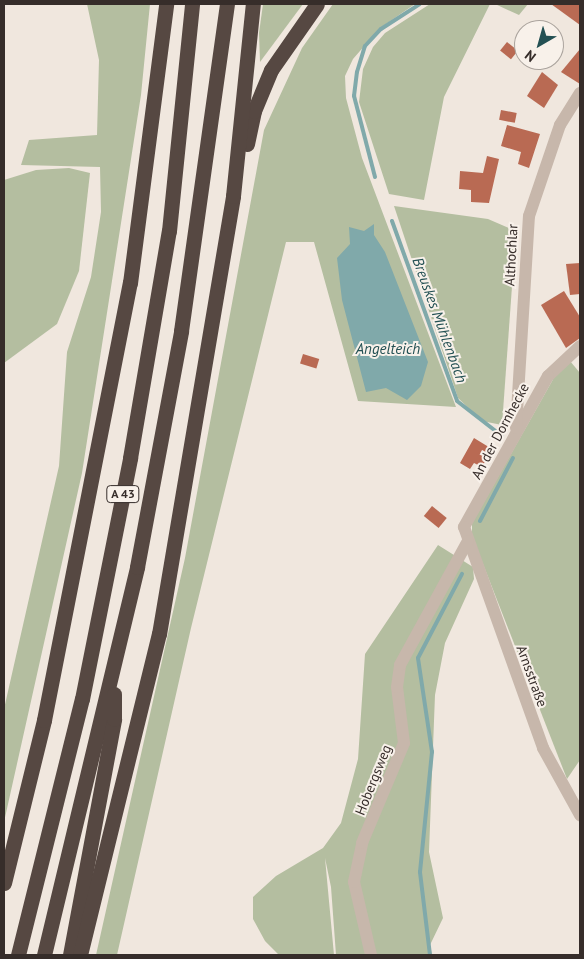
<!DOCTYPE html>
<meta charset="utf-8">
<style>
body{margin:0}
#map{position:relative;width:584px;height:959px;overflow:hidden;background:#f0e7de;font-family:"PT Sans",sans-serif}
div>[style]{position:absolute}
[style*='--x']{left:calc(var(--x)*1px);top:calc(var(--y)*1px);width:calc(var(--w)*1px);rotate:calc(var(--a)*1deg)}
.green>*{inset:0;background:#b4bea0}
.water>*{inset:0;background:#80a9aa}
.stream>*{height:4px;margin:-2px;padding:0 2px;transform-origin:2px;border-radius:2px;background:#80a9aa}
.building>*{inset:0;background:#b96a53;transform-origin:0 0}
.minor>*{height:12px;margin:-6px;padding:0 6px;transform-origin:6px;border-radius:6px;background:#c7b7ab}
.highway>*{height:15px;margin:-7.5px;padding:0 7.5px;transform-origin:7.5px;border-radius:7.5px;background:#564842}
span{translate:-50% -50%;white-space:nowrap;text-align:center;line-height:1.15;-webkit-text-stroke:4px #f8f1ea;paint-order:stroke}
.shield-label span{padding:1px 4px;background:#f8f1ea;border:1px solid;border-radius:4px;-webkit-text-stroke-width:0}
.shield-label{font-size:12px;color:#362d2a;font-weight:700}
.street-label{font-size:14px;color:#362d2a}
.water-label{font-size:15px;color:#235053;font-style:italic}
.frame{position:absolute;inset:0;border:5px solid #362d2a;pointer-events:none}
.north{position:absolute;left:514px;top:20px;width:50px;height:50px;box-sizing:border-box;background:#f8f1ea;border:1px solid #aaa39d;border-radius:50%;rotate:218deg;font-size:14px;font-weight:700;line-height:20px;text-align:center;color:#362d2a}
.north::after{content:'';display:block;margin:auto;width:18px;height:22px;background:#235053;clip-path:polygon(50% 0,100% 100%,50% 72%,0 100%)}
</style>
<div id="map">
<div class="green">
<i style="clip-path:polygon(87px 4px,150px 4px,141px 95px,82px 473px,4px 822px,4px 709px,59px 466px,67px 352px,91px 277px,101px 212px,100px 167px,21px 165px,29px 140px,97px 135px,99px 60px)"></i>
<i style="clip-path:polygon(263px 4px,303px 4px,260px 62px,259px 33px)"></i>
<i style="clip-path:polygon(333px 4px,415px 4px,380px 28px,353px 59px,345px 76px,346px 98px,362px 158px,456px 407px,358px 401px,314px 242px,286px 242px,191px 628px,117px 955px,96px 955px,185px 558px,264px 130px,302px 48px)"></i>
<i style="clip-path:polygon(430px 4px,490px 4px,444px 97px,424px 200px,389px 194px,359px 102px,363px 69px,373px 47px,385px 33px)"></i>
<i style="clip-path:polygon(495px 4px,528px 4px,519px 15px)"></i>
<i style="clip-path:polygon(69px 168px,90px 173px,79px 271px,57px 324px,4px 363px,4px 180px,36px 170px)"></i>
<i style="clip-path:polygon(394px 206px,488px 219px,516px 231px,502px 425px,482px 421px,458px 398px)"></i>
<i style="clip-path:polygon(570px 361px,580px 373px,580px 760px,567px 779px,472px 536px,472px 523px,556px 374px)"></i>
<i style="clip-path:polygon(438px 545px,473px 567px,474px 579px,445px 643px,435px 695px,429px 852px,443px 918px,430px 945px,432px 955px,336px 955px,331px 887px,325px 858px,334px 955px,279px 955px,265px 941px,253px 919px,253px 897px,276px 876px,323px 848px,341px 823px,358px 759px,365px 654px)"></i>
</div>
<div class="water">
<i style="clip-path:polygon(374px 224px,374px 235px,385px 252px,428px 362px,421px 386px,407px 400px,386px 388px,366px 392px,342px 300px,337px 258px,350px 244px,349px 227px,364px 231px)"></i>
</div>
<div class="stream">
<i style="--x:375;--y:177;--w:84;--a:-104.5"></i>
<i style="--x:354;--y:96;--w:24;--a:-83"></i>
<i style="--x:357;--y:72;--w:27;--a:-73"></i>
<i style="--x:365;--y:46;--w:23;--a:-47"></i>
<i style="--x:381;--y:29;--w:46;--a:-32.7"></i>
<i style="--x:392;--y:221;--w:191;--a:70.1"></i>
<i style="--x:457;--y:401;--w:57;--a:37.9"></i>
<i style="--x:480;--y:521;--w:71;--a:-62.4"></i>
<i style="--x:430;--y:955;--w:84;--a:-96.9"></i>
<i style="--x:420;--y:872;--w:121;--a:-84.3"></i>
<i style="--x:432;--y:752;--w:95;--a:-98.5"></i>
<i style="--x:418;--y:658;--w:95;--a:-62.4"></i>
</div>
<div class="building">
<i style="clip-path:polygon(551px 4px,580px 4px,580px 25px)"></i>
<i style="left:507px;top:42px;width:14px;height:11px;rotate:39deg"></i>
<i style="clip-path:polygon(580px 49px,580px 84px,561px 72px)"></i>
<i style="clip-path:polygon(542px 72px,558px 85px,544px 108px,527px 96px)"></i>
<i style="left:501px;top:110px;width:16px;height:10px;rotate:11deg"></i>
<i style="clip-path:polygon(507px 125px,540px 134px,529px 168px,518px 164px,521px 152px,501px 146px)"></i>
<i style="clip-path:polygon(487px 156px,499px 159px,489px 203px,471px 202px,471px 190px,459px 189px,460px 171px,483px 173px)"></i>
<i style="clip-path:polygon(580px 263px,580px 294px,570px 295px,566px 264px)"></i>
<i style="clip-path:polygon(564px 291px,580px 317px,580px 338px,566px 348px,541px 305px)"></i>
<i style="left:303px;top:354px;width:17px;height:10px;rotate:17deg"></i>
<i style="clip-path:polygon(474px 438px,492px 449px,482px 467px,474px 463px,470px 469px,460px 463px)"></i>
<i style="left:432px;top:506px;width:19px;height:13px;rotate:39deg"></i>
</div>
<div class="minor">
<i style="--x:580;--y:346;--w:44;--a:136.8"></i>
<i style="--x:548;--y:376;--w:173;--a:119.1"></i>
<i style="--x:464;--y:527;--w:235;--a:70.3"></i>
<i style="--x:543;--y:748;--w:77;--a:61.1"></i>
<i style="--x:516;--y:428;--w:212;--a:-86.5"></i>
<i style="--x:529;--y:216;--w:96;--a:-71.2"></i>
<i style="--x:560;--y:125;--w:38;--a:-58"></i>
<i style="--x:371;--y:955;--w:75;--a:-103.1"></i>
<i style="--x:354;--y:882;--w:40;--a:-78"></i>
<i style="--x:362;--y:843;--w:108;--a:-67.2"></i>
<i style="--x:404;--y:743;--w:56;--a:-97.1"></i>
<i style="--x:397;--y:687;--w:22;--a:-82"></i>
<i style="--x:400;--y:665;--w:141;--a:-61.3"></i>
</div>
<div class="highway">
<i style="--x:247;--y:144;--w:34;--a:-78"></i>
<i style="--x:254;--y:111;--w:44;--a:-67.5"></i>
<i style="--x:271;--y:70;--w:80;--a:-55.1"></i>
<i style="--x:4;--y:883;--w:168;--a:-76.2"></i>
<i style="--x:44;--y:720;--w:445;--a:-78.9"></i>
<i style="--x:130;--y:283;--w:281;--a:-82.6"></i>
<i style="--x:18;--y:955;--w:264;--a:-76"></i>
<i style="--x:82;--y:699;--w:246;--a:-78.7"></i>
<i style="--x:130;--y:458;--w:230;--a:-80.3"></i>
<i style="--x:169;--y:231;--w:228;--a:-84.2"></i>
<i style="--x:44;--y:955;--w:399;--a:-76.5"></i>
<i style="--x:137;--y:567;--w:240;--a:-79.4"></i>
<i style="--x:181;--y:331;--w:330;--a:-82"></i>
<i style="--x:70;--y:955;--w:240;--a:-79.4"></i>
<i style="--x:114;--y:719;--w:25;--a:-90"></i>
<i style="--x:80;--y:955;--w:331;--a:-76.2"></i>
<i style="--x:159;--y:634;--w:444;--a:-80.4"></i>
<i style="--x:233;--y:196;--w:193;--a:-84.1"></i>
</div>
<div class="shield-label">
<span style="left:123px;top:494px">A 43</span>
</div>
<div class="street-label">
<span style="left:511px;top:255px;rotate:-87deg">Althochlar</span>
<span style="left:500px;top:431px;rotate:-62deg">An der Dornhecke</span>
<span style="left:532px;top:676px;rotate:70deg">Arnsstraße</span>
<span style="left:373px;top:780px;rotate:-68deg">Hobergsweg</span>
</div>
<div class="water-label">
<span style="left:440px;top:320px;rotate:70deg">Breuskes Mühlenbach</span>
<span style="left:388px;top:349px">Angelteich</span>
</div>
<div class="frame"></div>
<div class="north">N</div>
</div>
